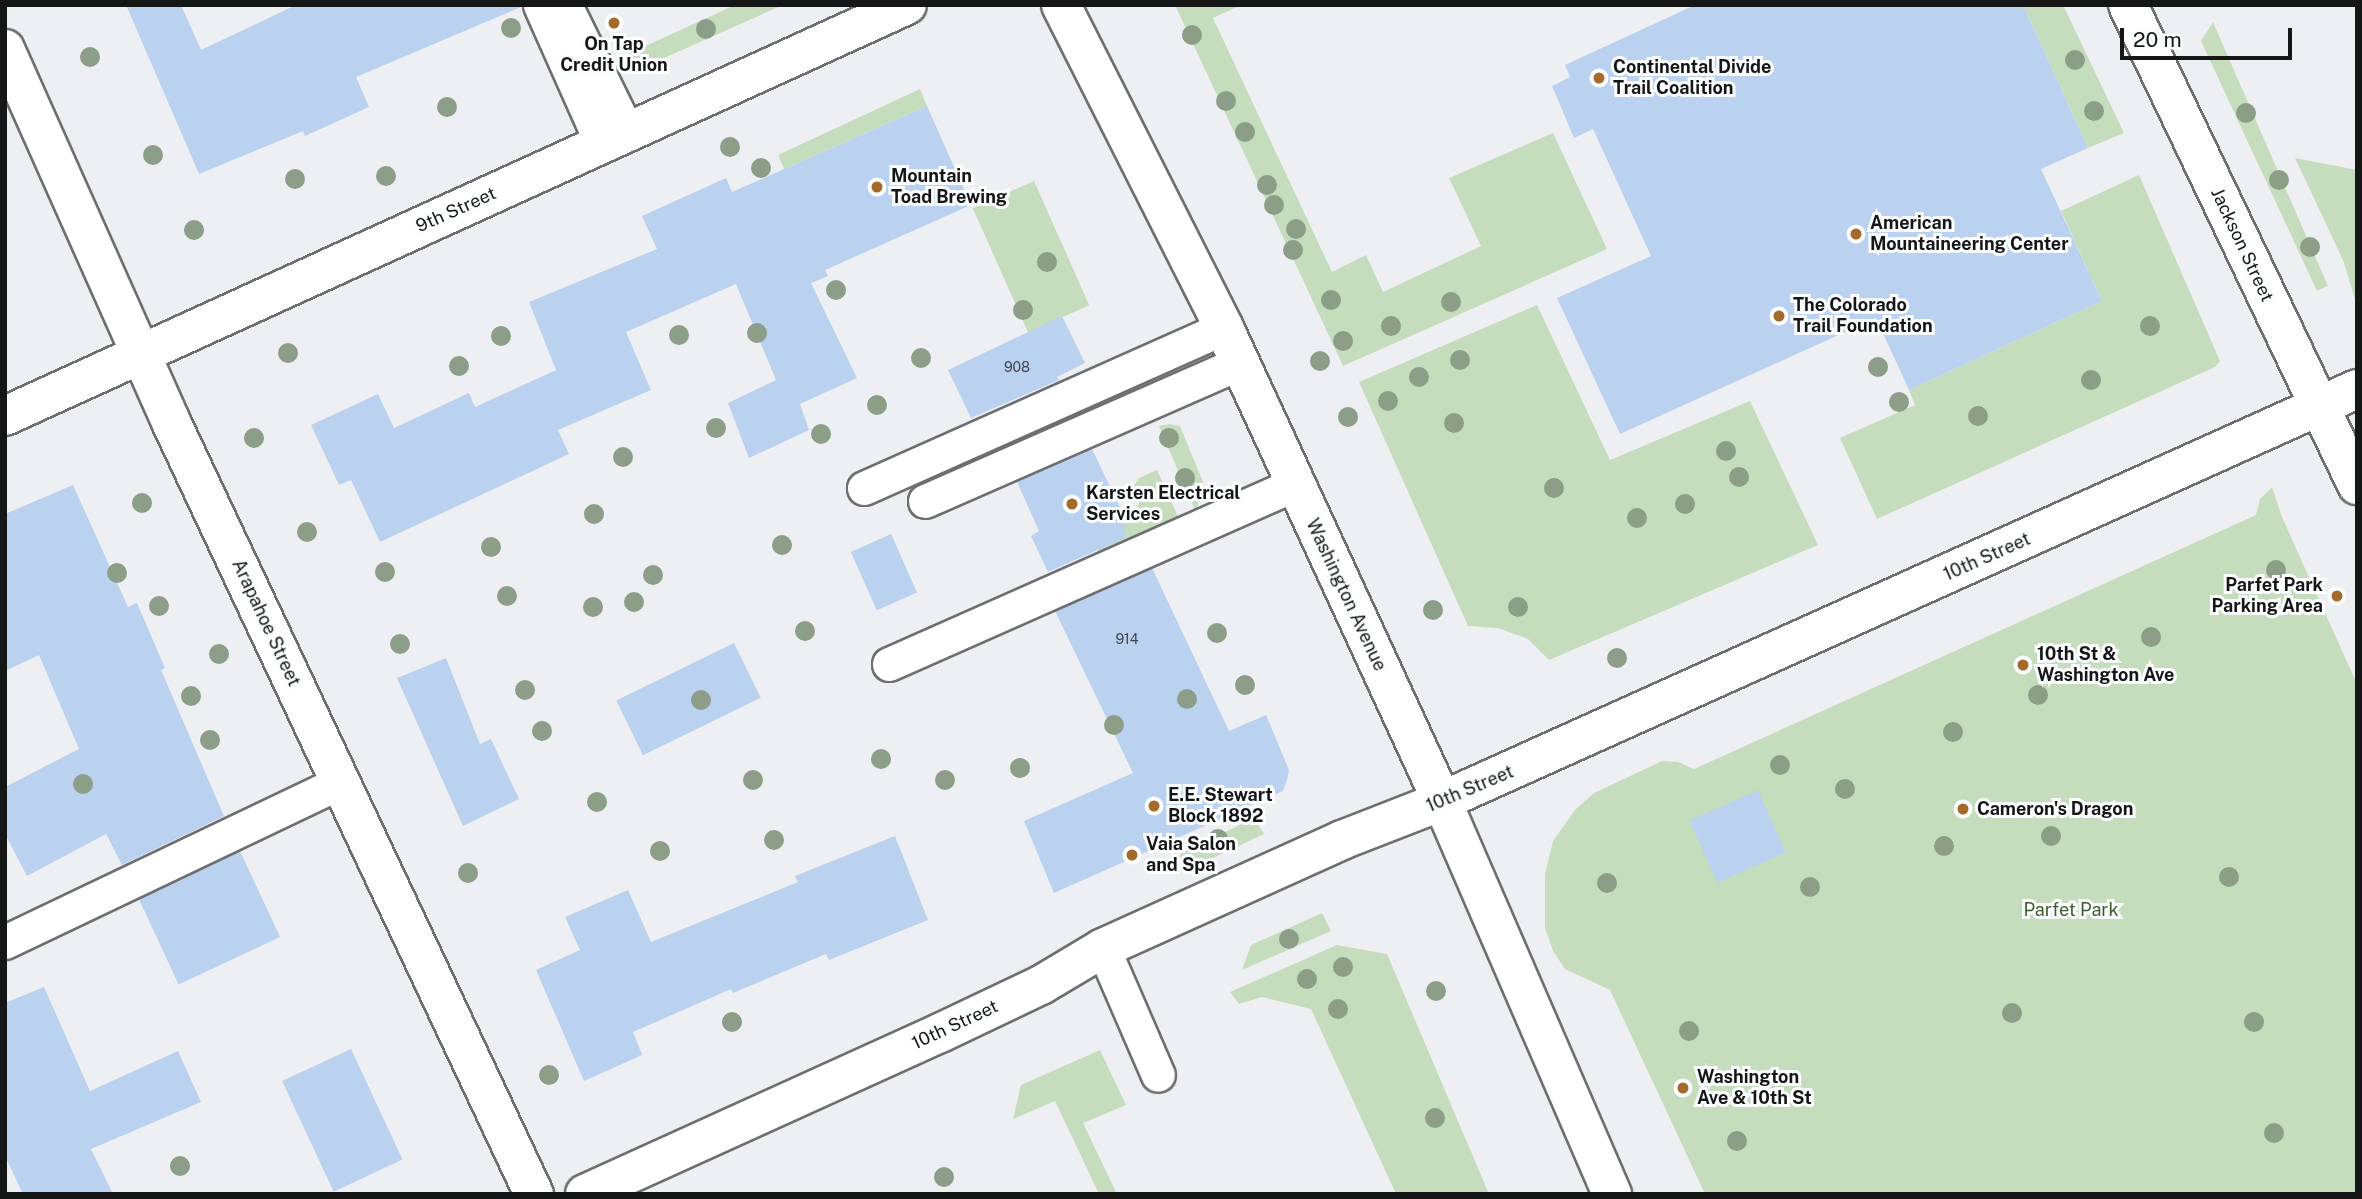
<!DOCTYPE html>
<style>
body{margin:0}
#map{position:relative;width:2362px;height:1199px;overflow:hidden;background:#eeeff2;font-family:"Public Sans",sans-serif}
div>[style]{position:absolute}
[style*='--x']{left:calc(var(--x)*1px);top:calc(var(--y)*1px);width:calc(var(--w)*1px);rotate:calc(var(--a)*1deg)}
.green>*{inset:0;background:#c6ddbd;transform-origin:0 0}
.building>*{inset:0;background:#bbd1f0;transform-origin:0 0}
.roads{filter:drop-shadow(2px 0 #6d6e70) drop-shadow(-2px 0 #6d6e70) drop-shadow(0 2px #6d6e70) drop-shadow(0 -2px #6d6e70)}
.service>*{height:33px;margin:-16.5px;padding:0 16.5px;transform-origin:16.5px;border-radius:16.5px;background:#fff}
.minor>*{height:38px;margin:-19px;padding:0 19px;transform-origin:19px;border-radius:19px;background:#fff}
.tertiary>*{height:38px;margin:-19px;padding:0 19px;transform-origin:19px;border-radius:19px;background:#fff}
.secondary>*{height:38px;margin:-19px;padding:0 19px;transform-origin:19px;border-radius:19px;background:#fff}
.trees>*{width:20px;height:20px;margin:-10px;border-radius:50%;background:#8c9e87}
.dots>*{width:19px;height:19px;translate:-50% -50%;box-sizing:border-box;border:4px solid #fbfdff;border-radius:50%}
span{translate:-50% -50%;white-space:nowrap;text-align:center;line-height:1.15;-webkit-text-stroke:6px #fbfdff;paint-order:stroke}
.number-label{font-size:14px;color:#3e454c}
.number-label span{-webkit-text-stroke-width:0}
.poi-label{font-size:18px;color:#151616;font-weight:700}
.left{translate:0 -50%;text-align:left}
.right{translate:-100% -50%;text-align:right}
.street-label{font-size:18px;color:#151616}
.park-label{font-size:18px;color:#3c5c2f}
.frame{position:absolute;inset:0;border:7px solid #151616;pointer-events:none}
.scale{position:absolute;left:2120px;top:28px;width:172px;height:32px;box-sizing:border-box;border:4px solid #151616;border-top:0;padding-left:9px;font-size:21px;line-height:24px;white-space:nowrap;color:#151616;-webkit-text-stroke:5px #fbfdff;paint-order:stroke}
</style>
<div id="map">
<div class="green">
<i style="clip-path:polygon(735px 5px,783px 5px,635px 71px,624px 69px,615px 60px)"></i>
<i style="clip-path:polygon(1175px 5px,1241px 5px,1213px 18px,1332px 272px,1366px 255px,1383px 292px,1481px 246px,1449px 178px,1553px 133px,1607px 249px,1343px 366px)"></i>
<i style="clip-path:polygon(2023px 5px,2063px 5px,2124px 133px,2088px 148px)"></i>
<i style="clip-path:polygon(2213px 22px,2328px 286px,2317px 291px,2201px 41px)"></i>
<i style="clip-path:polygon(920px 89px,927px 106px,784px 169px,778px 155px)"></i>
<i style="clip-path:polygon(2295px 158px,2357px 170px,2356px 303px,2343px 260px)"></i>
<i style="clip-path:polygon(2139px 175px,2220px 361px,2215px 367px,1877px 519px,1840px 438px,1915px 405px,1909px 390px,2102px 301px,2061px 211px)"></i>
<i style="left:1034px;top:181px;width:136px;height:67px;rotate:66deg"></i>
<i style="clip-path:polygon(1537px 305px,1610px 460px,1750px 401px,1818px 545px,1549px 660px,1528px 639px,1498px 628px,1468px 626px,1359px 382px)"></i>
<i style="clip-path:polygon(1170px 424px,1180px 426px,1203px 482px,1196px 513px,1159px 426px)"></i>
<i style="clip-path:polygon(1157px 470px,1179px 519px,1100px 555px,1091px 534px,1134px 512px,1139px 504px,1132px 489px,1139px 478px)"></i>
<i style="clip-path:polygon(2272px 487px,2282px 517px,2357px 684px,2357px 1194px,1705px 1194px,1610px 990px,1565px 969px,1553px 951px,1545px 928px,1545px 874px,1553px 841px,1575px 810px,1594px 793px,1662px 761px,1678px 762px,1694px 769px,2256px 515px,2260px 499px)"></i>
<i style="clip-path:polygon(1254px 818px,1264px 834px,1198px 865px,1176px 856px)"></i>
<i style="clip-path:polygon(1322px 913px,1331px 931px,1242px 970px,1251px 945px)"></i>
<i style="clip-path:polygon(1337px 945px,1387px 954px,1489px 1194px,1396px 1194px,1311px 1009px,1262px 997px,1239px 1004px,1230px 992px)"></i>
<i style="clip-path:polygon(1100px 1050px,1126px 1105px,1083px 1123px,1117px 1194px,1099px 1194px,1055px 1101px,1013px 1119px,1021px 1085px)"></i>
</div>
<div class="building">
<i style="clip-path:polygon(126px 5px,181px 5px,201px 50px,296px 5px,521px 7px,356px 77px,369px 107px,305px 136px,303px 131px,199px 174px)"></i>
<i style="clip-path:polygon(1695px 5px,2023px 5px,2088px 148px,2041px 169px,2102px 301px,1909px 390px,1876px 318px,1620px 434px,1557px 298px,1651px 256px,1593px 129px,1574px 138px,1552px 86px,1570px 77px,1565px 65px)"></i>
<i style="clip-path:polygon(927px 106px,971px 205px,825px 270px,828px 276px,811px 283px,857px 378px,800px 404px,809px 430px,749px 458px,728px 403px,776px 380px,736px 284px,626px 332px,651px 390px,558px 430px,569px 454px,380px 542px,351px 480px,339px 485px,311px 425px,378px 394px,394px 428px,469px 393px,475px 407px,556px 370px,529px 302px,657px 249px,642px 216px,726px 178px,732px 192px)"></i>
<i style="clip-path:polygon(1062px 316px,1085px 363px,1057px 377px,1059px 380px,971px 418px,948px 370px)"></i>
<i style="clip-path:polygon(1092px 449px,1124px 516px,1125px 538px,1048px 572px,1031px 536px,1039px 531px,1017px 482px)"></i>
<i style="clip-path:polygon(73px 485px,128px 607px,137px 603px,165px 668px,161px 670px,224px 816px,122px 865px,106px 834px,27px 876px,5px 834px,5px 787px,79px 749px,39px 655px,5px 671px,5px 514px)"></i>
<i style="left:891px;top:534px;width:64px;height:44px;rotate:66deg"></i>
<i style="clip-path:polygon(1152px 568px,1229px 731px,1266px 715px,1289px 770px,1287px 780px,1283px 791px,1054px 893px,1024px 821px,1133px 773px,1055px 611px)"></i>
<i style="left:734px;top:643px;width:61px;height:131px;rotate:64deg"></i>
<i style="clip-path:polygon(446px 658px,480px 744px,491px 739px,519px 799px,463px 826px,397px 678px)"></i>
<i style="left:1758px;top:790px;width:68px;height:75px;rotate:66deg"></i>
<i style="clip-path:polygon(895px 836px,928px 920px,829px 960px,826px 954px,733px 993px,731px 989px,633px 1032px,642px 1055px,584px 1081px,536px 970px,580px 950px,565px 917px,628px 890px,651px 942px,798px 882px,795px 876px)"></i>
<i style="left:240px;top:851px;width:95px;height:112px;rotate:65deg"></i>
<i style="clip-path:polygon(44px 987px,90px 1091px,178px 1051px,201px 1102px,91px 1149px,113px 1194px,23px 1194px,5px 1156px,5px 1003px)"></i>
<i style="left:351px;top:1049px;width:122px;height:76px;rotate:65deg"></i>
</div>
<div class="roads">
<div class="service">
<i style="--x:540;--y:5;--w:152;--a:66"></i>
<i style="--x:565;--y:5;--w:140;--a:63.8"></i>
<i style="--x:864;--y:488;--w:394;--a:-24"></i>
<i style="--x:925;--y:501;--w:343;--a:-23.7"></i>
<i style="--x:889;--y:664;--w:444;--a:-23.9"></i>
<i style="--x:5;--y:942;--w:371;--a:-25.5"></i>
<i style="--x:1103;--y:948;--w:138;--a:66.6"></i>
</div>
<div class="minor">
<i style="--x:2128;--y:5;--w:532;--a:64.49"></i>
<i style="--x:5;--y:49;--w:408;--a:66"></i>
<i style="--x:171;--y:422;--w:853;--a:64.82"></i>
<i style="--x:5;--y:416;--w:991;--a:-24.5"></i>
<i style="--x:585;--y:1194;--w:390;--a:-24.4"></i>
<i style="--x:940;--y:1033;--w:112;--a:-25.4"></i>
<i style="--x:1041;--y:985;--w:72;--a:-30.8"></i>
<i style="--x:1103;--y:948;--w:262;--a:-24.3"></i>
<i style="--x:1342;--y:840;--w:107;--a:-21.3"></i>
</div>
<div class="tertiary">
<i style="--x:1442;--y:801;--w:428;--a:66.6"></i>
</div>
<div class="secondary">
<i style="--x:1061;--y:5;--w:362;--a:63.2"></i>
<i style="--x:1224;--y:328;--w:521;--a:65.26"></i>
<i style="--x:1442;--y:801;--w:1003;--a:-24.24"></i>
</div>
</div>
<div class="trees">
<i style="left:511px;top:28px"></i>
<i style="left:706px;top:29px"></i>
<i style="left:1192px;top:35px"></i>
<i style="left:90px;top:57px"></i>
<i style="left:2075px;top:60px"></i>
<i style="left:1226px;top:101px"></i>
<i style="left:447px;top:107px"></i>
<i style="left:2094px;top:111px"></i>
<i style="left:2246px;top:113px"></i>
<i style="left:1245px;top:132px"></i>
<i style="left:730px;top:147px"></i>
<i style="left:153px;top:155px"></i>
<i style="left:761px;top:168px"></i>
<i style="left:386px;top:176px"></i>
<i style="left:295px;top:179px"></i>
<i style="left:2279px;top:180px"></i>
<i style="left:1267px;top:185px"></i>
<i style="left:1274px;top:205px"></i>
<i style="left:1296px;top:229px"></i>
<i style="left:194px;top:230px"></i>
<i style="left:2310px;top:247px"></i>
<i style="left:1293px;top:250px"></i>
<i style="left:1047px;top:262px"></i>
<i style="left:836px;top:290px"></i>
<i style="left:1331px;top:300px"></i>
<i style="left:1451px;top:302px"></i>
<i style="left:1023px;top:310px"></i>
<i style="left:1391px;top:326px"></i>
<i style="left:2150px;top:326px"></i>
<i style="left:757px;top:333px"></i>
<i style="left:679px;top:335px"></i>
<i style="left:501px;top:336px"></i>
<i style="left:1343px;top:341px"></i>
<i style="left:288px;top:353px"></i>
<i style="left:921px;top:358px"></i>
<i style="left:1460px;top:360px"></i>
<i style="left:1320px;top:361px"></i>
<i style="left:459px;top:366px"></i>
<i style="left:1878px;top:367px"></i>
<i style="left:1419px;top:377px"></i>
<i style="left:2091px;top:380px"></i>
<i style="left:1388px;top:401px"></i>
<i style="left:1899px;top:402px"></i>
<i style="left:877px;top:405px"></i>
<i style="left:1978px;top:416px"></i>
<i style="left:1348px;top:417px"></i>
<i style="left:1454px;top:423px"></i>
<i style="left:716px;top:428px"></i>
<i style="left:821px;top:434px"></i>
<i style="left:254px;top:438px"></i>
<i style="left:1169px;top:438px"></i>
<i style="left:1726px;top:451px"></i>
<i style="left:623px;top:457px"></i>
<i style="left:1739px;top:477px"></i>
<i style="left:1185px;top:478px"></i>
<i style="left:1554px;top:488px"></i>
<i style="left:142px;top:503px"></i>
<i style="left:1685px;top:504px"></i>
<i style="left:594px;top:514px"></i>
<i style="left:1637px;top:518px"></i>
<i style="left:307px;top:532px"></i>
<i style="left:782px;top:545px"></i>
<i style="left:491px;top:547px"></i>
<i style="left:2276px;top:570px"></i>
<i style="left:385px;top:572px"></i>
<i style="left:117px;top:573px"></i>
<i style="left:653px;top:575px"></i>
<i style="left:507px;top:596px"></i>
<i style="left:634px;top:602px"></i>
<i style="left:159px;top:606px"></i>
<i style="left:593px;top:607px"></i>
<i style="left:1518px;top:607px"></i>
<i style="left:1433px;top:610px"></i>
<i style="left:805px;top:631px"></i>
<i style="left:1217px;top:633px"></i>
<i style="left:2151px;top:637px"></i>
<i style="left:400px;top:644px"></i>
<i style="left:219px;top:654px"></i>
<i style="left:1617px;top:658px"></i>
<i style="left:1245px;top:685px"></i>
<i style="left:525px;top:690px"></i>
<i style="left:2038px;top:695px"></i>
<i style="left:191px;top:696px"></i>
<i style="left:1187px;top:699px"></i>
<i style="left:701px;top:700px"></i>
<i style="left:1114px;top:725px"></i>
<i style="left:542px;top:731px"></i>
<i style="left:1953px;top:732px"></i>
<i style="left:210px;top:740px"></i>
<i style="left:881px;top:759px"></i>
<i style="left:1780px;top:765px"></i>
<i style="left:1020px;top:768px"></i>
<i style="left:753px;top:780px"></i>
<i style="left:945px;top:780px"></i>
<i style="left:83px;top:784px"></i>
<i style="left:1845px;top:789px"></i>
<i style="left:597px;top:802px"></i>
<i style="left:2051px;top:836px"></i>
<i style="left:1218px;top:839px"></i>
<i style="left:774px;top:840px"></i>
<i style="left:1944px;top:846px"></i>
<i style="left:660px;top:851px"></i>
<i style="left:468px;top:873px"></i>
<i style="left:2229px;top:877px"></i>
<i style="left:1607px;top:883px"></i>
<i style="left:1810px;top:887px"></i>
<i style="left:1289px;top:939px"></i>
<i style="left:1343px;top:967px"></i>
<i style="left:1307px;top:979px"></i>
<i style="left:1436px;top:991px"></i>
<i style="left:1338px;top:1009px"></i>
<i style="left:2012px;top:1013px"></i>
<i style="left:732px;top:1022px"></i>
<i style="left:2254px;top:1022px"></i>
<i style="left:1689px;top:1031px"></i>
<i style="left:549px;top:1075px"></i>
<i style="left:1435px;top:1118px"></i>
<i style="left:2274px;top:1133px"></i>
<i style="left:1737px;top:1141px"></i>
<i style="left:180px;top:1166px"></i>
<i style="left:944px;top:1177px"></i>
</div>
<div class="dots">
<i style="left:614px;top:23px;background:#a46a2a"></i>
<i style="left:1599px;top:78px;background:#a46a2a"></i>
<i style="left:877px;top:187px;background:#a46a2a"></i>
<i style="left:1856px;top:234px;background:#a46a2a"></i>
<i style="left:1779px;top:316px;background:#a46a2a"></i>
<i style="left:1072px;top:504px;background:#a46a2a"></i>
<i style="left:2337px;top:596px;background:#a46a2a"></i>
<i style="left:2023px;top:665px;background:#a46a2a"></i>
<i style="left:1154px;top:806px;background:#a46a2a"></i>
<i style="left:1963px;top:809px;background:#a46a2a"></i>
<i style="left:1132px;top:855px;background:#a46a2a"></i>
<i style="left:1683px;top:1088px;background:#a46a2a"></i>
</div>
<div class="number-label">
<span style="left:1017px;top:367px">908</span>
<span style="left:1127px;top:639px">914</span>
</div>
<div class="poi-label">
<span style="left:614px;top:55px">On Tap<br>Credit Union</span>
<span class="left" style="left:1613px;top:78px">Continental Divide<br>Trail Coalition</span>
<span class="left" style="left:891px;top:187px">Mountain<br>Toad Brewing</span>
<span class="left" style="left:1870px;top:234px">American<br>Mountaineering Center</span>
<span class="left" style="left:1793px;top:316px">The Colorado<br>Trail Foundation</span>
<span class="left" style="left:1086px;top:504px">Karsten Electrical<br>Services</span>
<span class="right" style="left:2323px;top:596px">Parfet Park<br>Parking Area</span>
<span class="left" style="left:2037px;top:665px">10th St &amp;<br>Washington Ave</span>
<span class="left" style="left:1168px;top:806px">E.E. Stewart<br>Block 1892</span>
<span class="left" style="left:1977px;top:809px">Cameron's Dragon</span>
<span class="left" style="left:1146px;top:855px">Vaia Salon<br>and Spa</span>
<span class="left" style="left:1697px;top:1088px">Washington<br>Ave &amp; 10th St</span>
</div>
<div class="street-label">
<span style="left:456px;top:210px;rotate:-24deg">9th Street</span>
<span style="left:2242px;top:245px;rotate:65deg">Jackson Street</span>
<span style="left:1987px;top:557px;rotate:-24deg">10th Street</span>
<span style="left:1346px;top:595px;rotate:65deg">Washington Avenue</span>
<span style="left:266px;top:623px;rotate:65deg">Arapahoe Street</span>
<span style="left:1470px;top:789px;rotate:-23deg">10th Street</span>
<span style="left:955px;top:1025px;rotate:-25deg">10th Street</span>
</div>
<div class="park-label">
<span style="left:2071px;top:910px">Parfet Park</span>
</div>
<div class="frame"></div>
<div class="scale">20 m</div>
</div>
